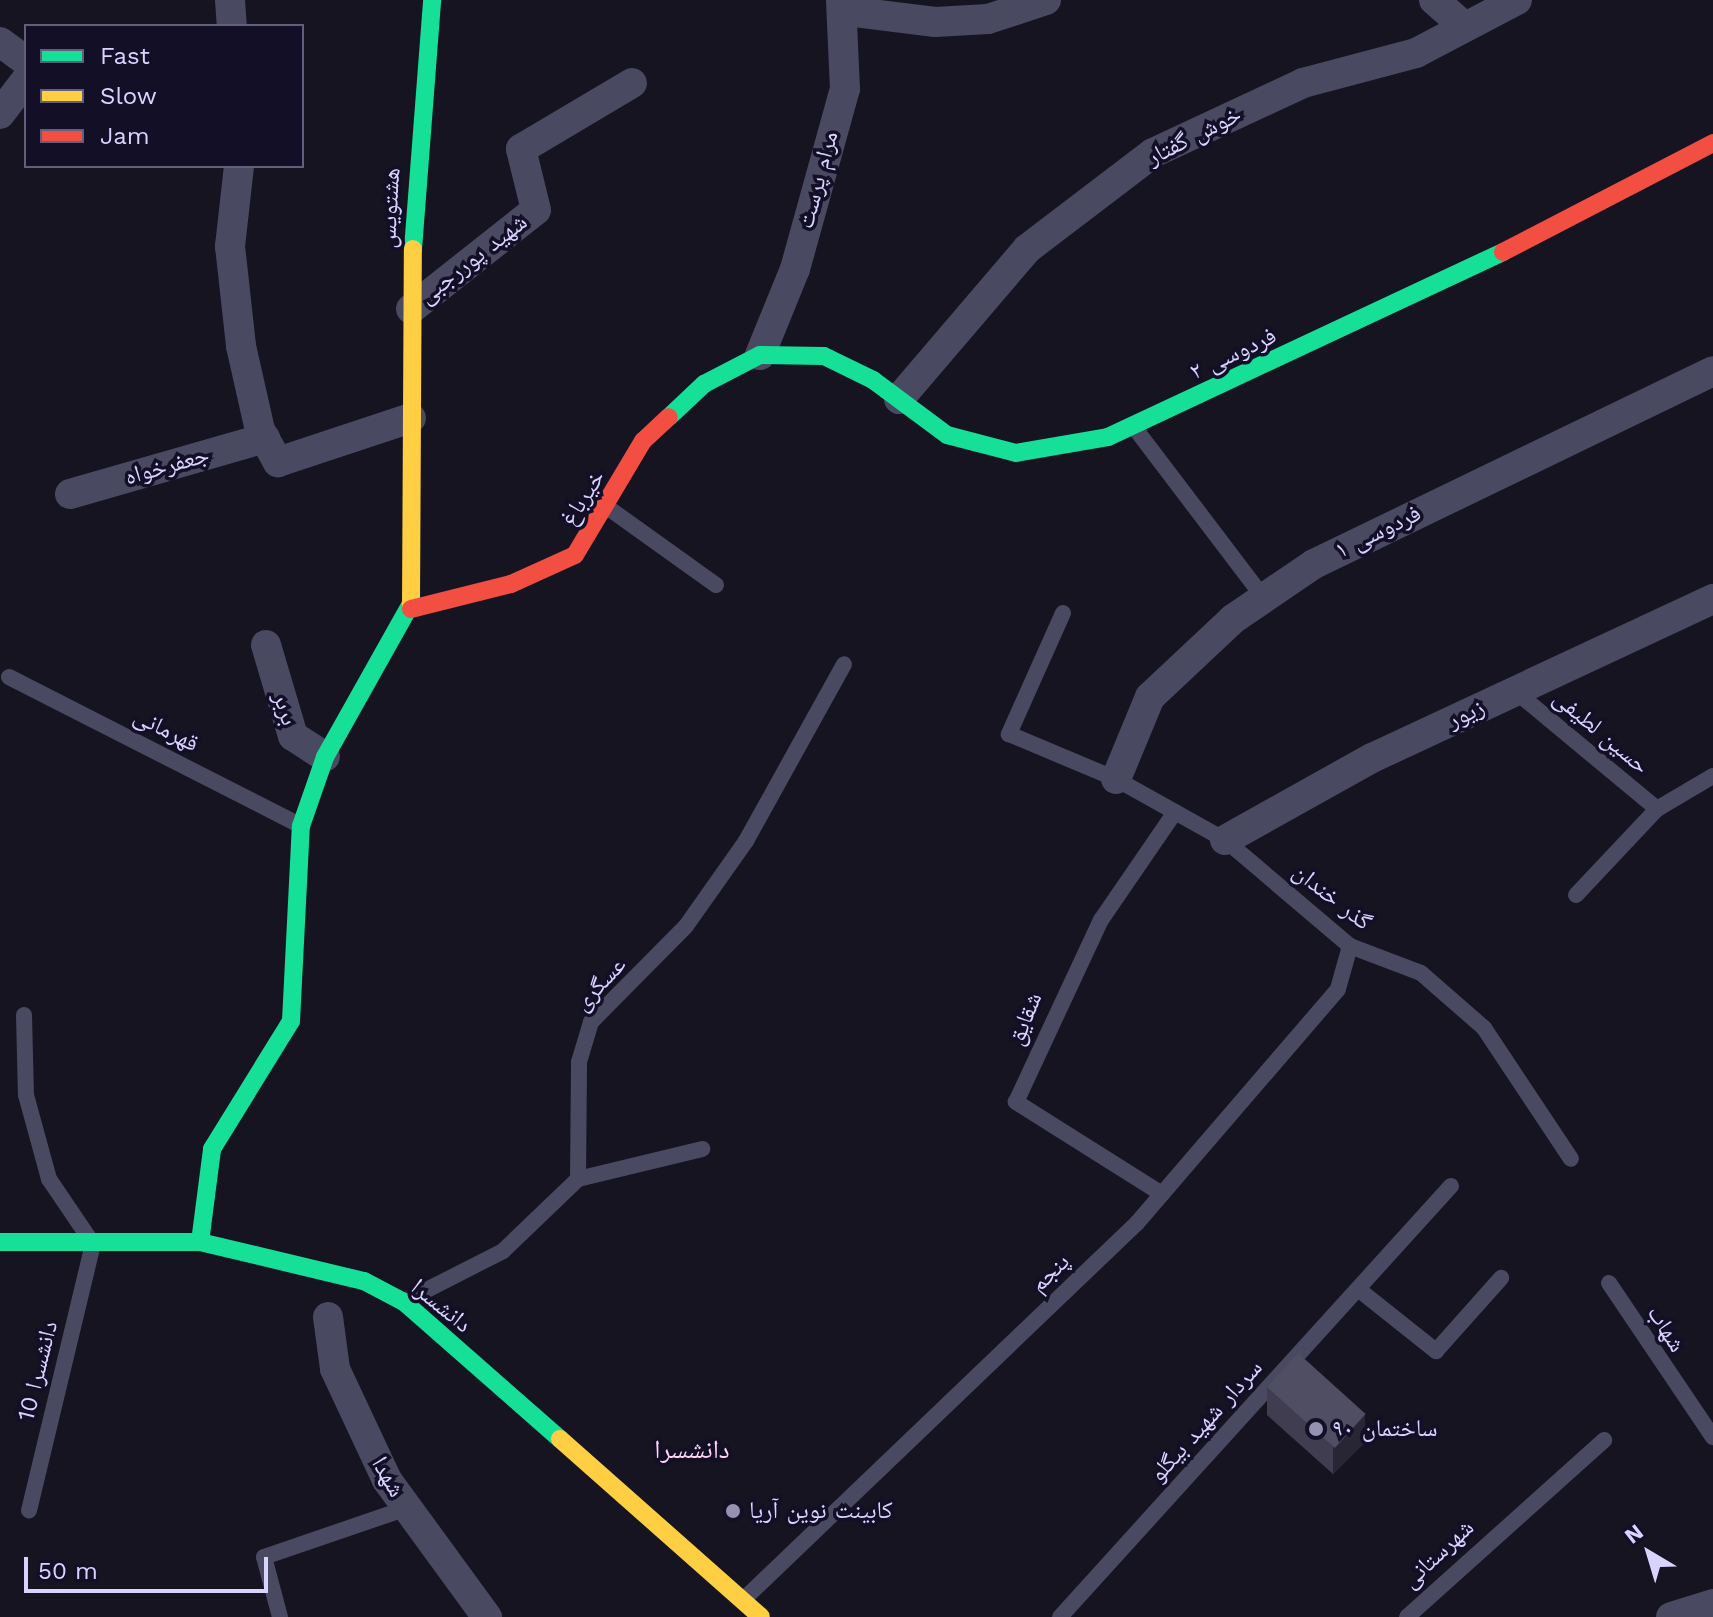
<!DOCTYPE html>
<meta charset="utf-8">
<style>
body{margin:0}
#map{position:relative;width:1713px;height:1617px;overflow:hidden;background:#161421;font-family:"Work Sans","Noto Naskh Arabic",sans-serif}
div>[style]{position:absolute}
[style*='--x']{left:calc(var(--x)*1px);top:calc(var(--y)*1px);width:calc(var(--w)*1px);rotate:calc(var(--a)*1deg)}
.lane>*{height:16px;margin:-8px;padding:0 8px;transform-origin:8px;border-radius:8px;background:#4a4962}
.street>*{height:30px;margin:-15px;padding:0 15px;transform-origin:15px;border-radius:15px;background:#4a4962}
.fast>*{height:18px;margin:-9px;padding:0 9px;transform-origin:9px;border-radius:9px;background:#16e098}
.slow>*{height:18px;margin:-9px;padding:0 9px;transform-origin:9px;border-radius:9px;background:#ffcf43}
.jam>*{height:18px;margin:-9px;padding:0 9px;transform-origin:9px;border-radius:9px;background:#f24e42}
.wall>*{inset:0;background:#403d50}
.shaded-wall>*{inset:0;background:#282635}
.building>*{inset:0;background:#504e63;transform-origin:0 0}
.dots>*{width:22px;height:22px;translate:-50% -50%;box-sizing:border-box;border:4px solid #130f26;border-radius:50%}
span{translate:-50% -50%;white-space:nowrap;text-align:center;line-height:1.15;-webkit-text-stroke:7px #130f26;paint-order:stroke}
.street-label{font-size:24px;color:#d9d4ff}
.poi-label{font-size:24px;color:#d9d4ff}
.left{translate:0 -50%;text-align:left}
.neighbourhood-label{font-size:26px;color:#ffd6f0}
.legend{position:absolute;left:24px;top:24px;width:280px;height:144px;box-sizing:border-box;background:#130f26;border:2px solid #625e7d;margin:0;padding:10px 14px;list-style:none;font-size:24px;color:#d9d4ff}
.legend li{display:flex;align-items:center;gap:16px;height:40px}
.legend b{width:40px;border:2px solid #625e7d}
.north{position:absolute;left:1609px;top:1513px;width:80px;height:80px;-webkit-text-stroke:6px #130f26;paint-order:stroke;rotate:322deg;font-size:22px;font-weight:700;line-height:32px;text-align:center;color:#d9d4ff}
.north::after{content:'';display:block;margin:auto;width:28px;height:36px;background:#d9d4ff;clip-path:polygon(50% 0,100% 100%,50% 72%,0 100%)}
.scale{position:absolute;left:24px;top:1557px;width:244px;height:36px;box-sizing:border-box;border:4px solid #d9d4ff;border-top:0;padding-left:10px;font-size:24px;line-height:28px;white-space:nowrap;color:#d9d4ff;-webkit-text-stroke:6px #130f26;paint-order:stroke}
</style>
<div id="map">
<div class="lane">
<i style="--x:1134;--y:427;--w:215;--a:52.8"></i>
<i style="--x:607;--y:507;--w:134;--a:35.6"></i>
<i style="--x:1063;--y:613;--w:133;--a:114.1"></i>
<i style="--x:1009;--y:734;--w:116;--a:22.8"></i>
<i style="--x:1116;--y:779;--w:125;--a:29.2"></i>
<i style="--x:1225;--y:840;--w:164;--a:40.3"></i>
<i style="--x:1350;--y:946;--w:76;--a:20.8"></i>
<i style="--x:1421;--y:973;--w:84;--a:41.1"></i>
<i style="--x:1484;--y:1028;--w:157;--a:56.4"></i>
<i style="--x:9;--y:677;--w:326;--a:27"></i>
<i style="--x:1515;--y:691;--w:185;--a:39.7"></i>
<i style="--x:1576;--y:895;--w:118;--a:-46.7"></i>
<i style="--x:1657;--y:809;--w:65;--a:-30.5"></i>
<i style="--x:24;--y:1015;--w:80;--a:88.6"></i>
<i style="--x:26;--y:1095;--w:87;--a:74.7"></i>
<i style="--x:49;--y:1179;--w:78;--a:55.9"></i>
<i style="--x:93;--y:1244;--w:274;--a:103.5"></i>
<i style="--x:578;--y:1179;--w:128;--a:-13.6"></i>
<i style="--x:1162;--y:1194;--w:173;--a:-147.8"></i>
<i style="--x:1016;--y:1102;--w:201;--a:-65"></i>
<i style="--x:1101;--y:920;--w:131;--a:-55.6"></i>
<i style="--x:1609;--y:1283;--w:186;--a:56"></i>
<i style="--x:1358;--y:1289;--w:100;--a:38.5"></i>
<i style="--x:1436;--y:1351;--w:98;--a:-48.3"></i>
<i style="--x:405;--y:1301;--w:110;--a:-27"></i>
<i style="--x:503;--y:1251;--w:104;--a:-43.8"></i>
<i style="--x:578;--y:1179;--w:117;--a:-89.5"></i>
<i style="--x:579;--y:1062;--w:42;--a:-73.3"></i>
<i style="--x:591;--y:1022;--w:135;--a:-45.3"></i>
<i style="--x:686;--y:926;--w:104;--a:-54.8"></i>
<i style="--x:746;--y:841;--w:202;--a:-61"></i>
<i style="--x:743;--y:1600;--w:545;--a:-43.74"></i>
<i style="--x:1137;--y:1223;--w:308;--a:-49.3"></i>
<i style="--x:1338;--y:989;--w:45;--a:-74.4"></i>
<i style="--x:280;--y:1617;--w:62;--a:-104.9"></i>
<i style="--x:264;--y:1557;--w:151;--a:-18.9"></i>
<i style="--x:1060;--y:1617;--w:582;--a:-47.79"></i>
<i style="--x:1407;--y:1617;--w:265;--a:-41.9"></i>
</div>
<div class="street">
<i style="--x:230;--y:0;--w:26;--a:86"></i>
<i style="--x:1434;--y:0;--w:41;--a:41.1"></i>
<i style="--x:847;--y:11;--w:89;--a:7.1"></i>
<i style="--x:935;--y:22;--w:53;--a:-3.2"></i>
<i style="--x:988;--y:19;--w:61;--a:-18.1"></i>
<i style="--x:0;--y:42;--w:32;--a:36"></i>
<i style="--x:0;--y:114;--w:43;--a:-52.6"></i>
<i style="--x:239;--y:166;--w:81;--a:96.4"></i>
<i style="--x:230;--y:246;--w:101;--a:83.7"></i>
<i style="--x:241;--y:346;--w:86;--a:77.3"></i>
<i style="--x:260;--y:430;--w:37;--a:61"></i>
<i style="--x:278;--y:462;--w:140;--a:-18.3"></i>
<i style="--x:411;--y:309;--w:159;--a:-38.4"></i>
<i style="--x:536;--y:210;--w:63;--a:-103.8"></i>
<i style="--x:521;--y:149;--w:129;--a:-30.7"></i>
<i style="--x:760;--y:355;--w:93;--a:-67.9"></i>
<i style="--x:795;--y:269;--w:187;--a:-74.5"></i>
<i style="--x:845;--y:89;--w:89;--a:-92.6"></i>
<i style="--x:899;--y:399;--w:197;--a:-49.5"></i>
<i style="--x:1027;--y:249;--w:158;--a:-37.3"></i>
<i style="--x:1153;--y:153;--w:166;--a:-25"></i>
<i style="--x:1303;--y:83;--w:117;--a:-14.9"></i>
<i style="--x:1416;--y:53;--w:114;--a:-27.7"></i>
<i style="--x:70;--y:494;--w:203;--a:-16"></i>
<i style="--x:266;--y:645;--w:95;--a:73.5"></i>
<i style="--x:293;--y:736;--w:38;--a:33"></i>
<i style="--x:1116;--y:779;--w:89;--a:-67.5"></i>
<i style="--x:1150;--y:697;--w:114;--a:-43.2"></i>
<i style="--x:1233;--y:619;--w:98;--a:-34.2"></i>
<i style="--x:1314;--y:564;--w:443;--a:-25.8"></i>
<i style="--x:1225;--y:840;--w:168;--a:-29.2"></i>
<i style="--x:1372;--y:758;--w:376;--a:-25"></i>
<i style="--x:328;--y:1317;--w:52;--a:82.3"></i>
<i style="--x:335;--y:1369;--w:123;--a:64.9"></i>
<i style="--x:387;--y:1480;--w:170;--a:53.9"></i>
<i style="--x:1671;--y:1617;--w:44;--a:-17.2"></i>
</div>
<div class="fast">
<i style="--x:413;--y:249;--w:250;--a:-85.6"></i>
<i style="--x:669;--y:417;--w:48;--a:-43.3"></i>
<i style="--x:704;--y:384;--w:63;--a:-27.4"></i>
<i style="--x:760;--y:355;--w:64;--a:0.9"></i>
<i style="--x:824;--y:356;--w:55;--a:26.1"></i>
<i style="--x:873;--y:380;--w:92;--a:36.6"></i>
<i style="--x:947;--y:435;--w:71;--a:14.6"></i>
<i style="--x:1016;--y:453;--w:93;--a:-9.9"></i>
<i style="--x:1108;--y:437;--w:436;--a:-25.1"></i>
<i style="--x:0;--y:1242;--w:200;--a:0"></i>
<i style="--x:200;--y:1242;--w:169;--a:13.4"></i>
<i style="--x:364;--y:1281;--w:45;--a:27.7"></i>
<i style="--x:404;--y:1302;--w:208;--a:41.3"></i>
<i style="--x:200;--y:1242;--w:94;--a:-82.6"></i>
<i style="--x:212;--y:1149;--w:150;--a:-58.3"></i>
<i style="--x:291;--y:1021;--w:195;--a:-87.1"></i>
<i style="--x:301;--y:826;--w:73;--a:-70.8"></i>
<i style="--x:325;--y:757;--w:176;--a:-60.7"></i>
</div>
<div class="slow">
<i style="--x:411;--y:604;--w:355;--a:-89.7"></i>
<i style="--x:560;--y:1439;--w:268;--a:41.5"></i>
</div>
<div class="jam">
<i style="--x:1503;--y:252;--w:237;--a:-27.4"></i>
<i style="--x:411;--y:609;--w:103;--a:-14"></i>
<i style="--x:511;--y:584;--w:70;--a:-24.4"></i>
<i style="--x:575;--y:555;--w:133;--a:-59.2"></i>
<i style="--x:643;--y:441;--w:35;--a:-43"></i>
</div>
<div class="wall">
<i style="clip-path:polygon(1267px 1387px,1365px 1442px,1333px 1474px,1267px 1415px)"></i>
</div>
<div class="shaded-wall">
<i style="clip-path:polygon(1365px 1414px,1365px 1442px,1333px 1474px,1333px 1446px)"></i>
</div>
<div class="building">
<i style="left:1298px;top:1353px;width:91px;height:46px;rotate:42deg"></i>
</div>
<div class="dots">
<i style="left:1316px;top:1429px;background:#9591b1"></i>
<i style="left:733px;top:1511px;background:#9591b1"></i>
</div>
<div class="street-label">
<span style="left:1194px;top:136px;rotate:-27deg">خوش گفتار</span>
<span style="left:818px;top:180px;rotate:-75deg">مرام پرست</span>
<span style="left:390px;top:208px;rotate:-87deg">هشتویس</span>
<span style="left:473px;top:259px;rotate:-38deg">شهید پوررجبی</span>
<span style="left:1233px;top:354px;rotate:-25deg">فردوسی ۲</span>
<span style="left:167px;top:466px;rotate:-16deg">جعفرخواه</span>
<span style="left:583px;top:498px;rotate:-57deg">خیرباغ</span>
<span style="left:1378px;top:532px;rotate:-26deg">فردوسی ۱</span>
<span style="left:285px;top:709px;rotate:73deg">بربر</span>
<span style="left:1466px;top:714px;rotate:-25deg">زیور</span>
<span style="left:166px;top:730px;rotate:27deg">قهرمانی</span>
<span style="left:1601px;top:732px;rotate:40deg">حسین لطیفی</span>
<span style="left:1332px;top:897px;rotate:38deg">گذر خندان</span>
<span style="left:600px;top:984px;rotate:-47deg">عسگری</span>
<span style="left:1025px;top:1019px;rotate:-68deg">شقایق</span>
<span style="left:1050px;top:1273px;rotate:-44deg">پنجم</span>
<span style="left:441px;top:1306px;rotate:39deg">دانشسرا</span>
<span style="left:1666px;top:1329px;rotate:58deg">شهاب</span>
<span style="left:38px;top:1371px;rotate:-76deg">دانشسرا 10</span>
<span style="left:1206px;top:1421px;rotate:-48deg">سردار شهید بیگلو</span>
<span style="left:388px;top:1477px;rotate:60deg">شهدا</span>
<span style="left:1438px;top:1554px;rotate:-43deg">شهرستانی</span>
</div>
<div class="poi-label">
<span class="left" style="left:1332px;top:1429px">ساختمان ۹۰</span>
<span class="left" style="left:749px;top:1511px">کابینت نوین آریا</span>
</div>
<div class="neighbourhood-label">
<span style="left:692px;top:1450px">دانشسرا</span>
</div>
<ul class="legend">
<li><b style="height:10px;background:#16e098"></b>Fast</li>
<li><b style="height:10px;background:#ffcf43"></b>Slow</li>
<li><b style="height:10px;background:#f24e42"></b>Jam</li>
</ul>
<div class="north">N</div>
<div class="scale">50 m</div>
</div>
